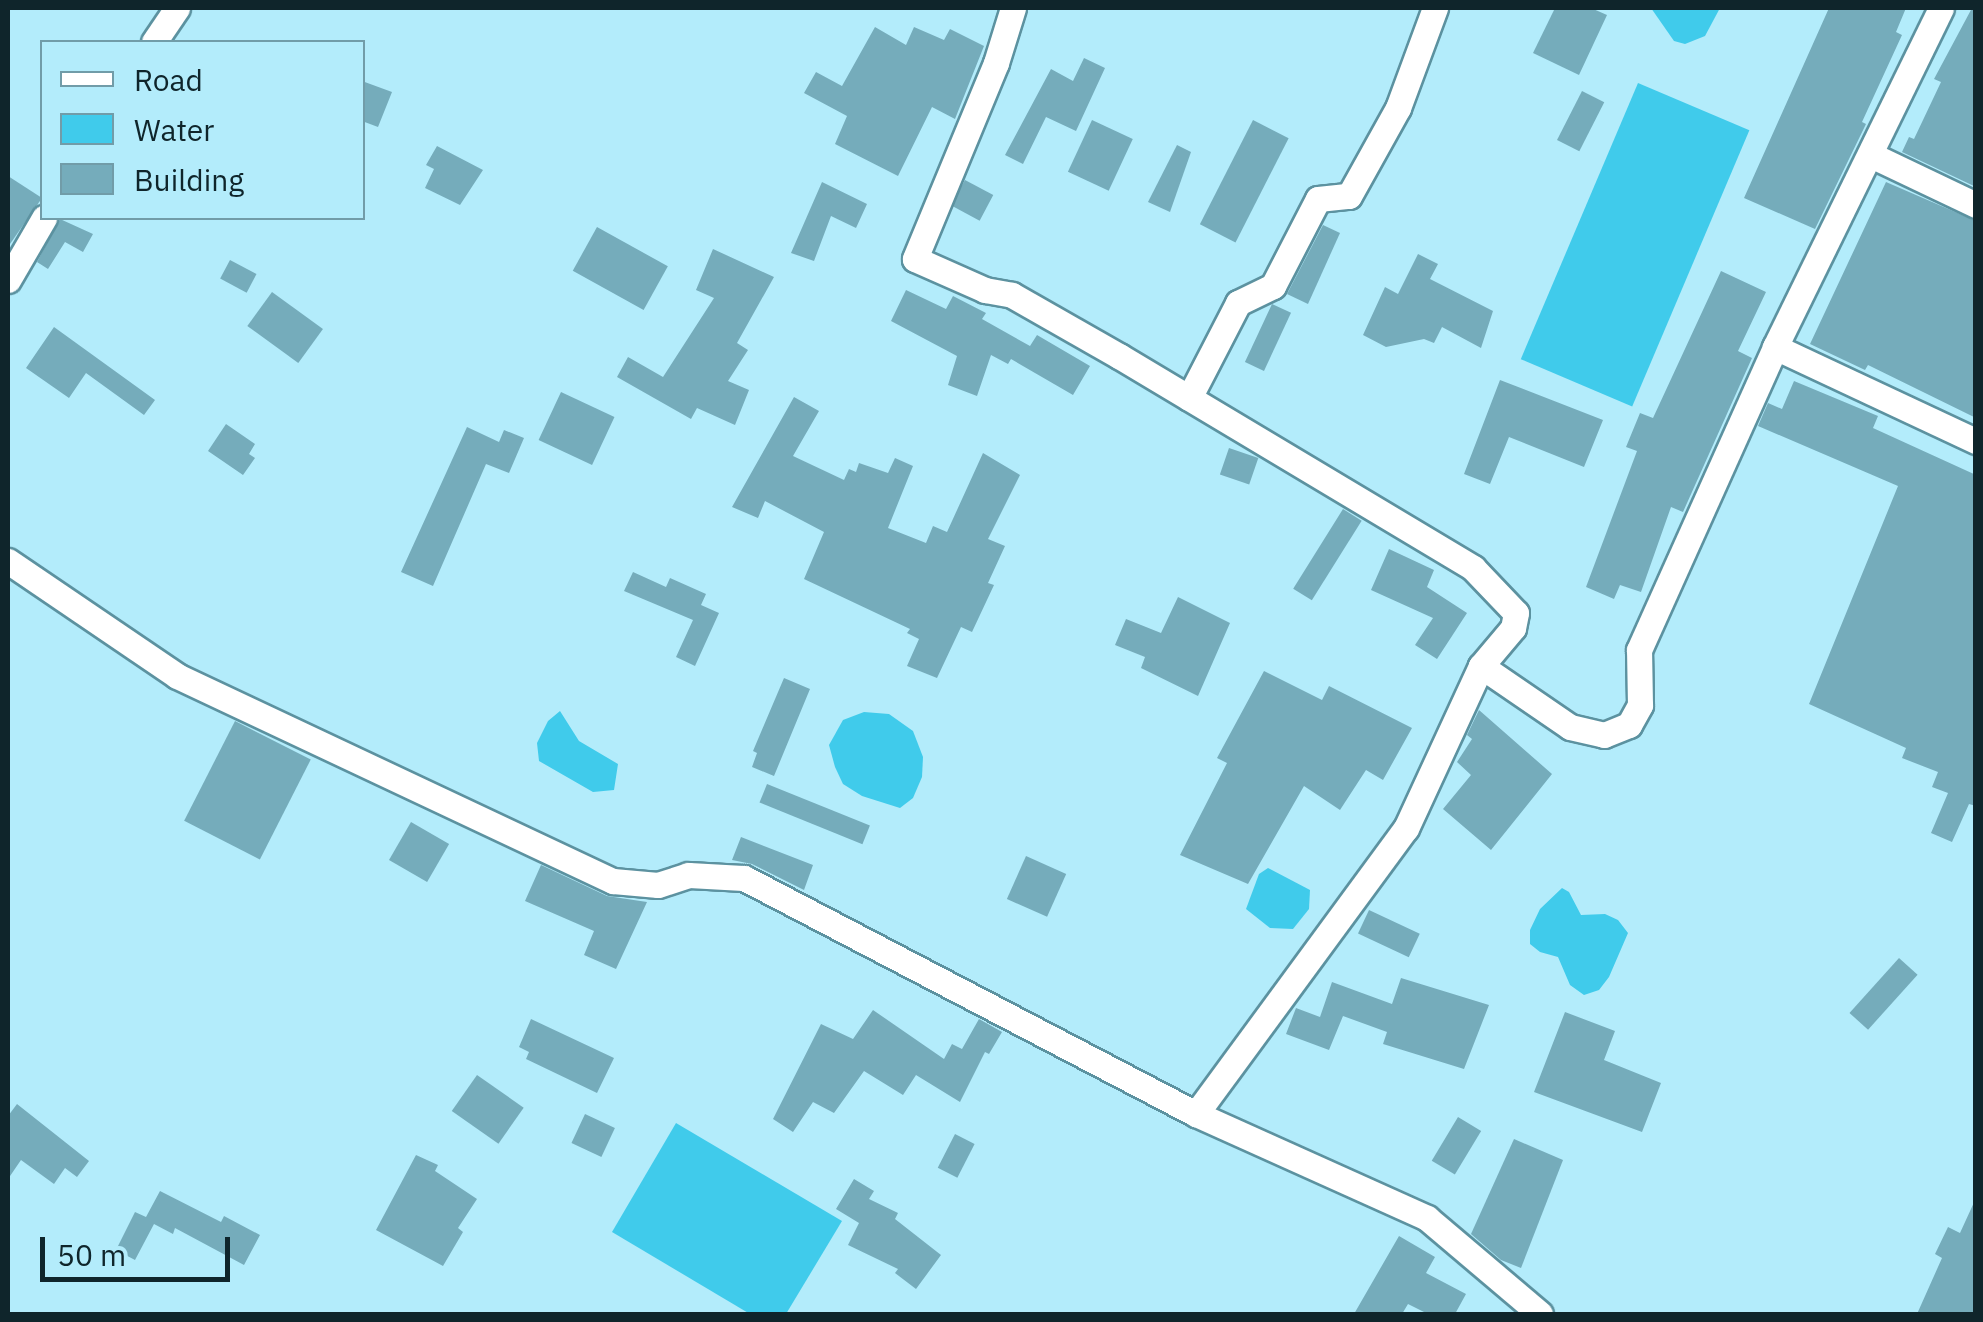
<!DOCTYPE html>
<style>
body{margin:0}
#map{position:relative;width:1983px;height:1322px;overflow:hidden;background:#b3ecfb;font-family:"IBM Plex Sans",sans-serif}
div>[style]{position:absolute}
[style*='--x']{left:calc(var(--x)*1px);top:calc(var(--y)*1px);width:calc(var(--w)*1px);rotate:calc(var(--a)*1deg)}
.water>*{inset:0;background:#40cbeb;transform-origin:0 0}
.building>*{inset:0;background:#75acbb;transform-origin:0 0}
.roads{filter:drop-shadow(2px 0 #5c92a0) drop-shadow(-2px 0 #5c92a0) drop-shadow(0 2px #5c92a0) drop-shadow(0 -2px #5c92a0)}
.street>*{height:25px;margin:-12.5px;padding:0 12.5px;transform-origin:12.5px;border-radius:12.5px;background:#fff}
span{translate:-50% -50%;white-space:nowrap;text-align:center;line-height:1.15;-webkit-text-stroke:8px #b3ecfb;paint-order:stroke}
.frame{position:absolute;inset:0;border:10px solid #0f252b;pointer-events:none}
.legend{position:absolute;left:40px;top:40px;width:325px;height:180px;box-sizing:border-box;background:#b3ecfb;border:2px solid #719ca8;margin:0;padding:12px 18px;list-style:none;font-size:30px;color:#0f252b}
.legend li{display:flex;align-items:center;gap:20px;height:50px}
.legend b{width:50px;border:2px solid #719ca8}
.scale{position:absolute;left:40px;top:1237px;width:190px;height:45px;box-sizing:border-box;border:5px solid #0f252b;border-top:0;padding-left:12px;font-size:30px;line-height:35px;white-space:nowrap;color:#0f252b;-webkit-text-stroke:8px #b3ecfb;paint-order:stroke}
</style>
<div id="map">
<div class="water">
<i style="clip-path:polygon(1651px 8px,1720px 8px,1705px 36px,1685px 44px,1674px 41px)"></i>
<i style="left:1638px;top:83px;width:121px;height:300px;rotate:23deg"></i>
<i style="clip-path:polygon(560px 711px,579px 741px,618px 764px,614px 790px,593px 792px,539px 761px,537px 743px,548px 721px)"></i>
<i style="clip-path:polygon(864px 712px,889px 714px,913px 731px,923px 757px,922px 777px,913px 798px,900px 808px,862px 796px,843px 784px,835px 767px,829px 745px,843px 720px)"></i>
<i style="clip-path:polygon(1268px 868px,1310px 890px,1309px 909px,1293px 929px,1270px 928px,1246px 909px,1259px 874px)"></i>
<i style="clip-path:polygon(1562px 888px,1569px 892px,1581px 915px,1605px 914px,1618px 920px,1628px 933px,1609px 977px,1599px 990px,1584px 995px,1570px 985px,1558px 957px,1540px 952px,1530px 944px,1530px 930px,1540px 909px)"></i>
<i style="clip-path:polygon(676px 1123px,842px 1221px,786px 1314px,750px 1314px,612px 1232px)"></i>
</div>
<div class="building">
<i style="clip-path:polygon(1555px 8px,1591px 8px,1607px 15px,1579px 75px,1533px 53px)"></i>
<i style="clip-path:polygon(1829px 8px,1906px 8px,1896px 32px,1902px 35px,1862px 122px,1866px 124px,1815px 229px,1744px 198px)"></i>
<i style="clip-path:polygon(1972px 8px,1976px 8px,1976px 187px,1902px 152px,1909px 137px,1914px 139px,1941px 82px,1934px 79px)"></i>
<i style="clip-path:polygon(875px 27px,906px 45px,914px 27px,944px 40px,950px 29px,984px 46px,955px 119px,932px 107px,898px 176px,835px 144px,847px 116px,804px 93px,816px 72px,842px 86px)"></i>
<i style="clip-path:polygon(1084px 58px,1105px 68px,1076px 131px,1046px 117px,1023px 164px,1005px 155px,1051px 69px,1073px 81px)"></i>
<i style="clip-path:polygon(362px 81px,392px 92px,378px 127px,362px 121px)"></i>
<i style="left:1582px;top:91px;width:25px;height:55px;rotate:27deg"></i>
<i style="left:1092px;top:120px;width:45px;height:57px;rotate:25deg"></i>
<i style="left:1253px;top:120px;width:40px;height:117px;rotate:27deg"></i>
<i style="clip-path:polygon(1177px 145px,1191px 152px,1170px 212px,1148px 202px)"></i>
<i style="clip-path:polygon(437px 146px,483px 170px,460px 205px,425px 188px,434px 169px,426px 165px)"></i>
<i style="clip-path:polygon(8px 176px,42px 198px,10px 244px,8px 242px)"></i>
<i style="left:965px;top:180px;width:32px;height:29px;rotate:28deg"></i>
<i style="clip-path:polygon(822px 182px,867px 204px,856px 228px,831px 216px,814px 261px,791px 253px)"></i>
<i style="clip-path:polygon(1886px 182px,1976px 221px,1976px 418px,1868px 365px,1865px 370px,1810px 344px)"></i>
<i style="clip-path:polygon(60px 219px,93px 234px,83px 252px,65px 242px,48px 269px,37px 262px)"></i>
<i style="clip-path:polygon(1323px 225px,1340px 233px,1308px 304px,1287px 294px)"></i>
<i style="left:597px;top:227px;width:81px;height:50px;rotate:29deg"></i>
<i style="clip-path:polygon(713px 249px,774px 277px,737px 343px,748px 350px,728px 381px,749px 390px,735px 425px,697px 408px,691px 419px,617px 377px,628px 357px,663px 377px,714px 298px,696px 290px)"></i>
<i style="clip-path:polygon(1418px 254px,1438px 264px,1430px 279px,1493px 311px,1481px 348px,1442px 327px,1434px 343px,1424px 339px,1386px 347px,1363px 335px,1385px 287px,1398px 294px)"></i>
<i style="left:230px;top:260px;width:30px;height:21px;rotate:28deg"></i>
<i style="clip-path:polygon(1721px 271px,1766px 292px,1738px 351px,1752px 358px,1683px 512px,1671px 507px,1641px 592px,1620px 585px,1614px 599px,1586px 587px,1637px 451px,1626px 447px,1640px 413px,1653px 418px)"></i>
<i style="clip-path:polygon(906px 290px,946px 309px,953px 296px,986px 313px,982px 319px,1030px 346px,1037px 335px,1090px 366px,1073px 395px,1011px 359px,1008px 364px,991px 355px,977px 396px,948px 385px,957px 356px,891px 321px)"></i>
<i style="left:272px;top:292px;width:63px;height:42px;rotate:36deg"></i>
<i style="left:1272px;top:304px;width:21px;height:64px;rotate:25deg"></i>
<i style="clip-path:polygon(54px 327px,155px 400px,144px 415px,86px 373px,69px 398px,26px 368px)"></i>
<i style="clip-path:polygon(1500px 380px,1603px 420px,1584px 467px,1509px 437px,1490px 484px,1464px 474px)"></i>
<i style="clip-path:polygon(1794px 381px,1878px 416px,1873px 428px,1976px 475px,1976px 806px,1969px 804px,1952px 842px,1931px 833px,1948px 793px,1932px 787px,1938px 772px,1902px 758px,1906px 748px,1809px 704px,1898px 486px,1758px 426px,1768px 403px,1782px 409px)"></i>
<i style="left:561px;top:392px;width:59px;height:53px;rotate:25deg"></i>
<i style="clip-path:polygon(794px 397px,819px 411px,793px 456px,844px 480px,849px 469px,856px 472px,859px 463px,888px 473px,895px 458px,913px 466px,888px 528px,926px 543px,933px 526px,947px 532px,983px 453px,1020px 475px,988px 539px,1005px 546px,988px 583px,994px 585px,972px 632px,961px 627px,937px 678px,907px 666px,919px 639px,907px 633px,910px 629px,804px 579px,824px 532px,765px 501px,758px 518px,732px 507px)"></i>
<i style="clip-path:polygon(226px 424px,255px 444px,249px 454px,255px 458px,243px 475px,208px 451px)"></i>
<i style="clip-path:polygon(467px 427px,499px 442px,504px 430px,524px 438px,509px 473px,486px 464px,433px 586px,401px 572px)"></i>
<i style="left:1229px;top:448px;width:31px;height:28px;rotate:19deg"></i>
<i style="left:1343px;top:509px;width:22px;height:94px;rotate:32deg"></i>
<i style="clip-path:polygon(1389px 549px,1434px 570px,1427px 587px,1467px 613px,1437px 659px,1415px 645px,1433px 618px,1371px 590px)"></i>
<i style="clip-path:polygon(633px 572px,666px 587px,670px 578px,706px 594px,701px 605px,719px 613px,695px 666px,676px 657px,693px 620px,624px 591px)"></i>
<i style="clip-path:polygon(1178px 597px,1230px 623px,1198px 696px,1141px 668px,1145px 657px,1115px 645px,1126px 619px,1161px 633px)"></i>
<i style="clip-path:polygon(1264px 671px,1322px 700px,1329px 686px,1412px 728px,1383px 780px,1366px 770px,1340px 810px,1304px 786px,1248px 884px,1180px 855px,1227px 763px,1217px 758px)"></i>
<i style="clip-path:polygon(784px 678px,810px 689px,774px 776px,752px 767px,757px 753px,753px 751px)"></i>
<i style="clip-path:polygon(1479px 710px,1552px 774px,1491px 850px,1443px 809px,1471px 775px,1457px 762px,1472px 739px,1467px 735px)"></i>
<i style="left:235px;top:721px;width:85px;height:112px;rotate:27deg"></i>
<i style="left:767px;top:784px;width:111px;height:20px;rotate:22deg"></i>
<i style="left:411px;top:822px;width:44px;height:44px;rotate:30deg"></i>
<i style="clip-path:polygon(741px 837px,813px 865px,804px 890px,752px 864px,732px 860px)"></i>
<i style="left:1026px;top:856px;width:44px;height:47px;rotate:24deg"></i>
<i style="clip-path:polygon(541px 865px,607px 896px,647px 902px,616px 969px,584px 955px,594px 931px,525px 901px)"></i>
<i style="left:1369px;top:910px;width:56px;height:26px;rotate:25deg"></i>
<i style="left:1899px;top:958px;width:25px;height:74px;rotate:42deg"></i>
<i style="clip-path:polygon(1401px 978px,1489px 1005px,1464px 1069px,1383px 1044px,1387px 1032px,1343px 1016px,1329px 1050px,1286px 1034px,1296px 1008px,1320px 1017px,1332px 982px,1392px 1004px)"></i>
<i style="clip-path:polygon(873px 1010px,944px 1059px,952px 1044px,962px 1049px,979px 1019px,1002px 1032px,989px 1054px,985px 1052px,960px 1102px,916px 1075px,903px 1095px,864px 1071px,834px 1113px,813px 1102px,793px 1132px,773px 1119px,821px 1024px,853px 1039px)"></i>
<i style="clip-path:polygon(1565px 1012px,1615px 1031px,1604px 1060px,1661px 1083px,1642px 1132px,1534px 1092px)"></i>
<i style="clip-path:polygon(531px 1019px,614px 1058px,597px 1093px,526px 1059px,529px 1052px,519px 1047px)"></i>
<i style="left:477px;top:1075px;width:57px;height:44px;rotate:35deg"></i>
<i style="clip-path:polygon(17px 1104px,89px 1161px,77px 1177px,65px 1168px,54px 1184px,21px 1160px,8px 1179px,8px 1116px)"></i>
<i style="left:585px;top:1114px;width:33px;height:32px;rotate:25deg"></i>
<i style="left:1458px;top:1117px;width:27px;height:51px;rotate:31deg"></i>
<i style="left:955px;top:1134px;width:22px;height:38px;rotate:27deg"></i>
<i style="clip-path:polygon(1514px 1139px,1563px 1160px,1521px 1268px,1501px 1260px,1471px 1234px)"></i>
<i style="clip-path:polygon(416px 1155px,438px 1165px,435px 1171px,477px 1199px,458px 1228px,463px 1232px,443px 1266px,376px 1230px)"></i>
<i style="clip-path:polygon(854px 1179px,874px 1191px,869px 1199px,898px 1213px,895px 1219px,941px 1255px,916px 1289px,895px 1273px,898px 1269px,848px 1245px,859px 1223px,836px 1209px)"></i>
<i style="clip-path:polygon(160px 1191px,221px 1222px,224px 1216px,260px 1235px,244px 1265px,175px 1228px,173px 1234px,154px 1224px,135px 1260px,116px 1250px,135px 1212px,146px 1217px)"></i>
<i style="clip-path:polygon(1976px 1198px,1976px 1314px,1917px 1314px,1942px 1258px,1935px 1254px,1948px 1227px,1960px 1233px)"></i>
<i style="clip-path:polygon(1399px 1236px,1435px 1257px,1426px 1273px,1466px 1294px,1455px 1314px,1428px 1314px,1408px 1304px,1402px 1314px,1354px 1314px)"></i>
</div>
<div class="roads">
<div class="street">
<i style="--x:1013;--y:8;--w:58;--a:107.2"></i>
<i style="--x:996;--y:63;--w:212;--a:112.5"></i>
<i style="--x:915;--y:259;--w:77;--a:23.9"></i>
<i style="--x:985;--y:290;--w:27;--a:10"></i>
<i style="--x:1012;--y:295;--w:123;--a:29.7"></i>
<i style="--x:1119;--y:356;--w:413;--a:30.9"></i>
<i style="--x:1473;--y:568;--w:62;--a:46.3"></i>
<i style="--x:1516;--y:613;--w:15;--a:101"></i>
<i style="--x:1513;--y:628;--w:50;--a:130.1"></i>
<i style="--x:1481;--y:666;--w:179;--a:114.8"></i>
<i style="--x:1406;--y:828;--w:355;--a:126.3"></i>
<i style="--x:154;--y:42;--w:41;--a:-55.9"></i>
<i style="--x:1871;--y:155;--w:116;--a:25.5"></i>
<i style="--x:8;--y:280;--w:72;--a:-59.9"></i>
<i style="--x:1775;--y:347;--w:222;--a:25.1"></i>
<i style="--x:1189;--y:398;--w:107;--a:-62.7"></i>
<i style="--x:1238;--y:303;--w:39;--a:-26"></i>
<i style="--x:1273;--y:286;--w:98;--a:-62.7"></i>
<i style="--x:1318;--y:199;--w:31;--a:-6"></i>
<i style="--x:1349;--y:196;--w:101;--a:-60.9"></i>
<i style="--x:1398;--y:108;--w:107;--a:-69.7"></i>
<i style="--x:8;--y:561;--w:204;--a:34.2"></i>
<i style="--x:177;--y:676;--w:482;--a:25.2"></i>
<i style="--x:613;--y:881;--w:45;--a:5.1"></i>
<i style="--x:658;--y:885;--w:32;--a:-18"></i>
<i style="--x:688;--y:875;--w:56;--a:3.1"></i>
<i style="--x:744;--y:878;--w:510;--a:27.57"></i>
<i style="--x:1196;--y:1114;--w:253;--a:24.2"></i>
<i style="--x:1427;--y:1218;--w:148;--a:40.3"></i>
<i style="--x:1481;--y:666;--w:108;--a:34.4"></i>
<i style="--x:1570;--y:727;--w:35;--a:13"></i>
<i style="--x:1604;--y:735;--w:27;--a:-22"></i>
<i style="--x:1629;--y:725;--w:23;--a:-61"></i>
<i style="--x:1640;--y:705;--w:55;--a:-91"></i>
<i style="--x:1639;--y:650;--w:332;--a:-65.8"></i>
<i style="--x:1775;--y:347;--w:377;--a:-63.9"></i>
</div>
</div>
<div class="frame"></div>
<ul class="legend">
<li><b style="height:12px;background:#fff"></b>Road</li>
<li><b style="height:28px;background:#40cbeb"></b>Water</li>
<li><b style="height:28px;background:#75acbb"></b>Building</li>
</ul>
<div class="scale">50 m</div>
</div>
